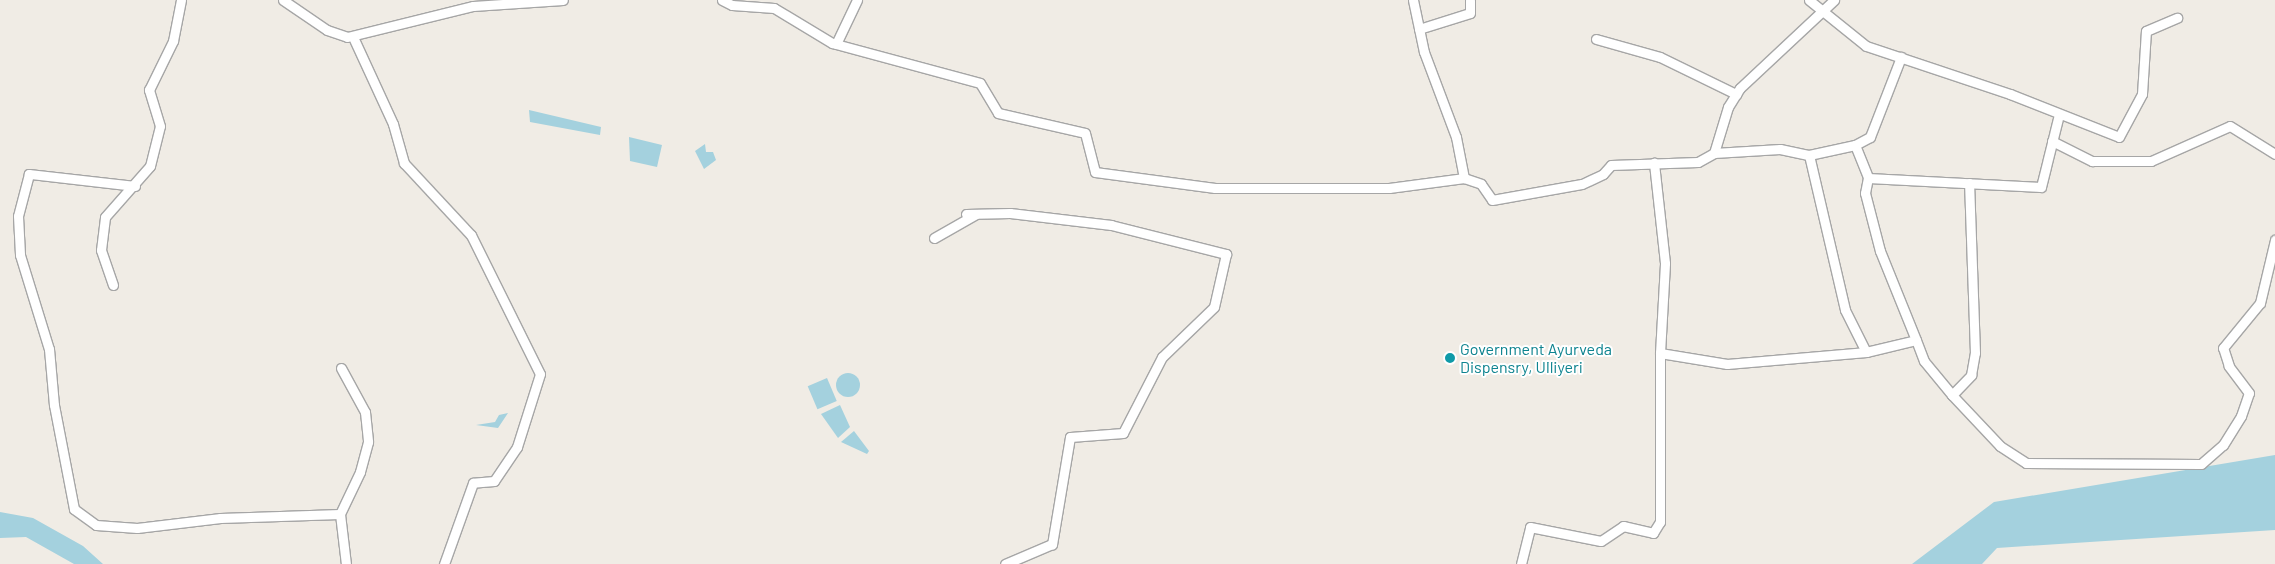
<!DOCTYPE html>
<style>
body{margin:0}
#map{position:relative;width:2275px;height:564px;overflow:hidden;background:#f0ece5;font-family:Barlow,sans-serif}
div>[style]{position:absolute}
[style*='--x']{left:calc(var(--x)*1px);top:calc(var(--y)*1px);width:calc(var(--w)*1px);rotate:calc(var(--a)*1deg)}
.water>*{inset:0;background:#a4d1de;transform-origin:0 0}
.round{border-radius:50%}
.roads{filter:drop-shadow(1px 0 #a6a6a6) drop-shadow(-1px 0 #a6a6a6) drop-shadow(0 1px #a6a6a6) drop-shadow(0 -1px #a6a6a6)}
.minor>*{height:9px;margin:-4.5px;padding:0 4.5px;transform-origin:4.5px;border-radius:4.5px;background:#fff}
.dots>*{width:14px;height:14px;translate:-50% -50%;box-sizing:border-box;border:2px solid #fff;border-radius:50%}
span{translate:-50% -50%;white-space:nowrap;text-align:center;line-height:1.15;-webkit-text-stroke:4px #fff;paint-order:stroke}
.culture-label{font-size:16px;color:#0d838f}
.left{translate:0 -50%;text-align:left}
</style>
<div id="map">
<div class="water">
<i style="clip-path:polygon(529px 110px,601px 127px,600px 135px,530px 122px)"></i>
<i style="clip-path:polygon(629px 137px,662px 145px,657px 167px,630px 161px)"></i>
<i style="clip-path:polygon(705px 144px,706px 152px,713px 152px,716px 160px,704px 169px,695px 151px)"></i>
<i class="round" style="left:836px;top:373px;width:24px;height:24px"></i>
<i style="left:827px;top:378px;width:25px;height:21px;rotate:67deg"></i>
<i style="clip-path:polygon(840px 405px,850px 427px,838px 438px,821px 414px)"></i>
<i style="clip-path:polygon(508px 413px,498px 428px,476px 425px,495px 422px,499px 415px)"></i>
<i style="clip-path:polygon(854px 431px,869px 451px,867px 454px,841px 442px)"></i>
<i style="clip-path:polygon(2275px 455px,2275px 530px,1997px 548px,1982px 564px,1912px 564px,1994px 502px)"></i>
<i style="clip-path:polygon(0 512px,33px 518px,83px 546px,103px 564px,74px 564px,26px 537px,0 538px)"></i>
</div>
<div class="roads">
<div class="minor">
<i style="--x:283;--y:0;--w:53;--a:34.3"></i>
<i style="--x:327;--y:30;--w:21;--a:19"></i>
<i style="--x:347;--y:37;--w:130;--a:-13.8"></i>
<i style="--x:473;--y:6;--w:90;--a:-3.8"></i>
<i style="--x:722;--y:0;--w:11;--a:27"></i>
<i style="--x:732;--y:5;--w:42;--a:4.1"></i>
<i style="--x:774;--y:8;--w:68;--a:31.1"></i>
<i style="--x:832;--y:43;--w:153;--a:15.1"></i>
<i style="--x:980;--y:83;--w:35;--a:59"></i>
<i style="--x:998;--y:113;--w:89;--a:12.9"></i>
<i style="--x:1085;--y:133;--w:40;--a:75.6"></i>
<i style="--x:1095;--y:172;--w:121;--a:7.6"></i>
<i style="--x:1215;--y:188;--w:174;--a:0"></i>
<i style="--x:1389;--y:188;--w:76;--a:-7.6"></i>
<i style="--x:1464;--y:178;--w:18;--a:19"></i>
<i style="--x:1481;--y:184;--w:19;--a:55"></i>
<i style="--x:1492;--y:200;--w:91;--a:-10.1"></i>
<i style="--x:1582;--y:184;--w:23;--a:-25"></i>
<i style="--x:1603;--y:174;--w:12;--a:-48"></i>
<i style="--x:1611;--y:165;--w:87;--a:-2"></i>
<i style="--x:1698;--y:162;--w:18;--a:-29"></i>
<i style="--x:1714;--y:153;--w:48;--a:-73.1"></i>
<i style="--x:1728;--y:107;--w:22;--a:-58"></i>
<i style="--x:1740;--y:88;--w:129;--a:-43.1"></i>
<i style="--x:1413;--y:0;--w:53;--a:78.1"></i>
<i style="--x:1424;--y:52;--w:91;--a:69.4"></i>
<i style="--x:1456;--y:137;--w:42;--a:79"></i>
<i style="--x:1809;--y:0;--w:73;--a:38.9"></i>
<i style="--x:1866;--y:46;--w:152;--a:18.4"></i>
<i style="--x:2010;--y:94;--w:117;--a:21.5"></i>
<i style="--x:2119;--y:137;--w:49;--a:-61.9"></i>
<i style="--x:2142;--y:94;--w:63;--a:-86.4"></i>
<i style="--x:2146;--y:31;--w:34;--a:-23"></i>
<i style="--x:1419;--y:29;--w:53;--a:-17.4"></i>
<i style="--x:1470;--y:13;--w:13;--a:-90"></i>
<i style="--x:353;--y:37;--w:96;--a:65.3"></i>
<i style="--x:393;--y:124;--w:41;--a:74.2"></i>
<i style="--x:404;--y:163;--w:98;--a:47.1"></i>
<i style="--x:471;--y:235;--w:155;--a:63.6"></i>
<i style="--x:540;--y:374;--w:77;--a:107.5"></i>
<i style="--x:517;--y:447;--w:41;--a:124.1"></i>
<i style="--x:494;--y:481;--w:21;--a:175"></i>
<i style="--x:473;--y:483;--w:86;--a:109.7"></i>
<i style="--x:1596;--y:39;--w:66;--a:15.7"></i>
<i style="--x:1660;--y:57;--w:85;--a:26"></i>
<i style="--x:836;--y:44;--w:49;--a:-64.5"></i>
<i style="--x:2052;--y:141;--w:45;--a:26.6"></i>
<i style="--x:2092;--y:161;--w:59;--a:0"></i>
<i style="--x:2151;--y:161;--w:86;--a:-23.9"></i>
<i style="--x:2230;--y:126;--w:53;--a:31.9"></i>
<i style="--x:1855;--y:145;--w:35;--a:68"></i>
<i style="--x:1868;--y:178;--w:173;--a:3"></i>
<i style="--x:2041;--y:187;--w:75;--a:-76.1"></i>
<i style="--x:1714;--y:153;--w:66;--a:-3.5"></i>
<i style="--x:1780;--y:149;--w:30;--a:12"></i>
<i style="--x:1809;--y:155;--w:47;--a:-12.3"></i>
<i style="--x:1855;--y:145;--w:17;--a:-28"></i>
<i style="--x:1870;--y:137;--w:86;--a:-68.8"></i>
<i style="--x:1809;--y:155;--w:159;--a:76.9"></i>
<i style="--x:1845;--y:310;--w:47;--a:63.4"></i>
<i style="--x:135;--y:186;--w:107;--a:-173.5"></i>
<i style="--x:29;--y:174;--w:43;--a:104.7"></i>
<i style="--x:18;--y:216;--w:39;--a:87"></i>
<i style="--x:20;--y:255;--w:98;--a:72.9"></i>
<i style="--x:49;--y:349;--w:56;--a:84.9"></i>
<i style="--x:54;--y:405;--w:106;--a:79.1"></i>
<i style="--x:74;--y:509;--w:27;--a:36"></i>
<i style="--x:96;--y:525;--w:41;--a:4.2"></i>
<i style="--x:137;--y:528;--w:84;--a:-6.9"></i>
<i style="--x:220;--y:518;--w:120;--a:-1.9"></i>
<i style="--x:966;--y:214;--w:44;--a:-1.3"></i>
<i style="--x:1010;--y:213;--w:102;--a:6.8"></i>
<i style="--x:1111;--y:225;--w:119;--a:14.2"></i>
<i style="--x:1226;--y:254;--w:54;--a:102.8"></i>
<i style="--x:1214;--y:307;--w:72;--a:136.1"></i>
<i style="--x:1162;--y:357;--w:85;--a:117.2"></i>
<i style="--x:1123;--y:433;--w:53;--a:175.7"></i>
<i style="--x:1070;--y:437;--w:109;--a:99.5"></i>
<i style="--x:1052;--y:544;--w:51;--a:156.9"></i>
<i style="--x:934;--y:238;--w:48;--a:-29.7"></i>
<i style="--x:113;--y:285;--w:37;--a:-109"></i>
<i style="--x:101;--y:250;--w:33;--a:-83"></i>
<i style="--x:105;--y:217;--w:68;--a:-48.6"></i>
<i style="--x:150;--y:166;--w:41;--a:-76"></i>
<i style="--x:160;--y:126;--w:38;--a:-107"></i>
<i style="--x:149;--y:90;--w:55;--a:-63.9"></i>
<i style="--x:173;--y:41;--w:42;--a:-79"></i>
<i style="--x:1916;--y:340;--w:22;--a:69"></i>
<i style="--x:1924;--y:361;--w:44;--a:50.5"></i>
<i style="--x:1952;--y:395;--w:28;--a:-46"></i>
<i style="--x:1971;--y:375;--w:22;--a:-80"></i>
<i style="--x:1975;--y:353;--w:170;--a:-92"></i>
<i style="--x:1660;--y:353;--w:68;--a:9.3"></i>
<i style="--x:1727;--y:364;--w:140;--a:-4.9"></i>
<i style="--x:1866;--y:352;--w:51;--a:-13.5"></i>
<i style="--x:1916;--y:340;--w:96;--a:-112"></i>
<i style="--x:1880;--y:251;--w:60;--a:-104.5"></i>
<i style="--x:1865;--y:193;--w:15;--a:-79"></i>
<i style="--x:341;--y:368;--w:50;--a:61.4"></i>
<i style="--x:365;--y:412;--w:30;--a:84"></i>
<i style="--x:368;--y:442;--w:31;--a:105"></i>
<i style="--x:360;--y:472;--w:47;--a:115.5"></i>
<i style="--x:340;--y:514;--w:50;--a:83.2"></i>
<i style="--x:1952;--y:395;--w:70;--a:46.7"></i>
<i style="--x:2000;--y:446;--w:31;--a:33"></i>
<i style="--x:2026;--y:463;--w:175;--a:0.3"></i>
<i style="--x:2201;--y:464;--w:29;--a:-41"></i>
<i style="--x:2223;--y:445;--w:34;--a:-58"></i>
<i style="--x:2241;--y:416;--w:24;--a:-71"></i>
<i style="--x:2249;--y:393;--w:34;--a:-127"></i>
<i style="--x:2229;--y:366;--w:19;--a:-108"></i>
<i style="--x:2223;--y:348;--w:58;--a:-50.6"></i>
<i style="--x:2260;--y:303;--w:65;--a:-76.6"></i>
<i style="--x:1521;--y:564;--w:38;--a:-76"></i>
<i style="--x:1530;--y:527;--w:72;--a:11.2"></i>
<i style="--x:1601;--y:541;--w:27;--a:-34"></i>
<i style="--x:1623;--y:526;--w:31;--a:13"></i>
<i style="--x:1653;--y:533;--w:13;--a:-58"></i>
<i style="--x:1660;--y:522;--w:169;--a:-90"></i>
<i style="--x:1660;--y:353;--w:90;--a:-86.8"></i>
<i style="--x:1665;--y:263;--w:101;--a:-96.3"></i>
</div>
</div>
<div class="dots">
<i style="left:1450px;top:358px;background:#0f9aa8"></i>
</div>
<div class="culture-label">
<span class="left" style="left:1460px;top:358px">Government Ayurveda<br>Dispensry, Ulliyeri</span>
</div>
</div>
